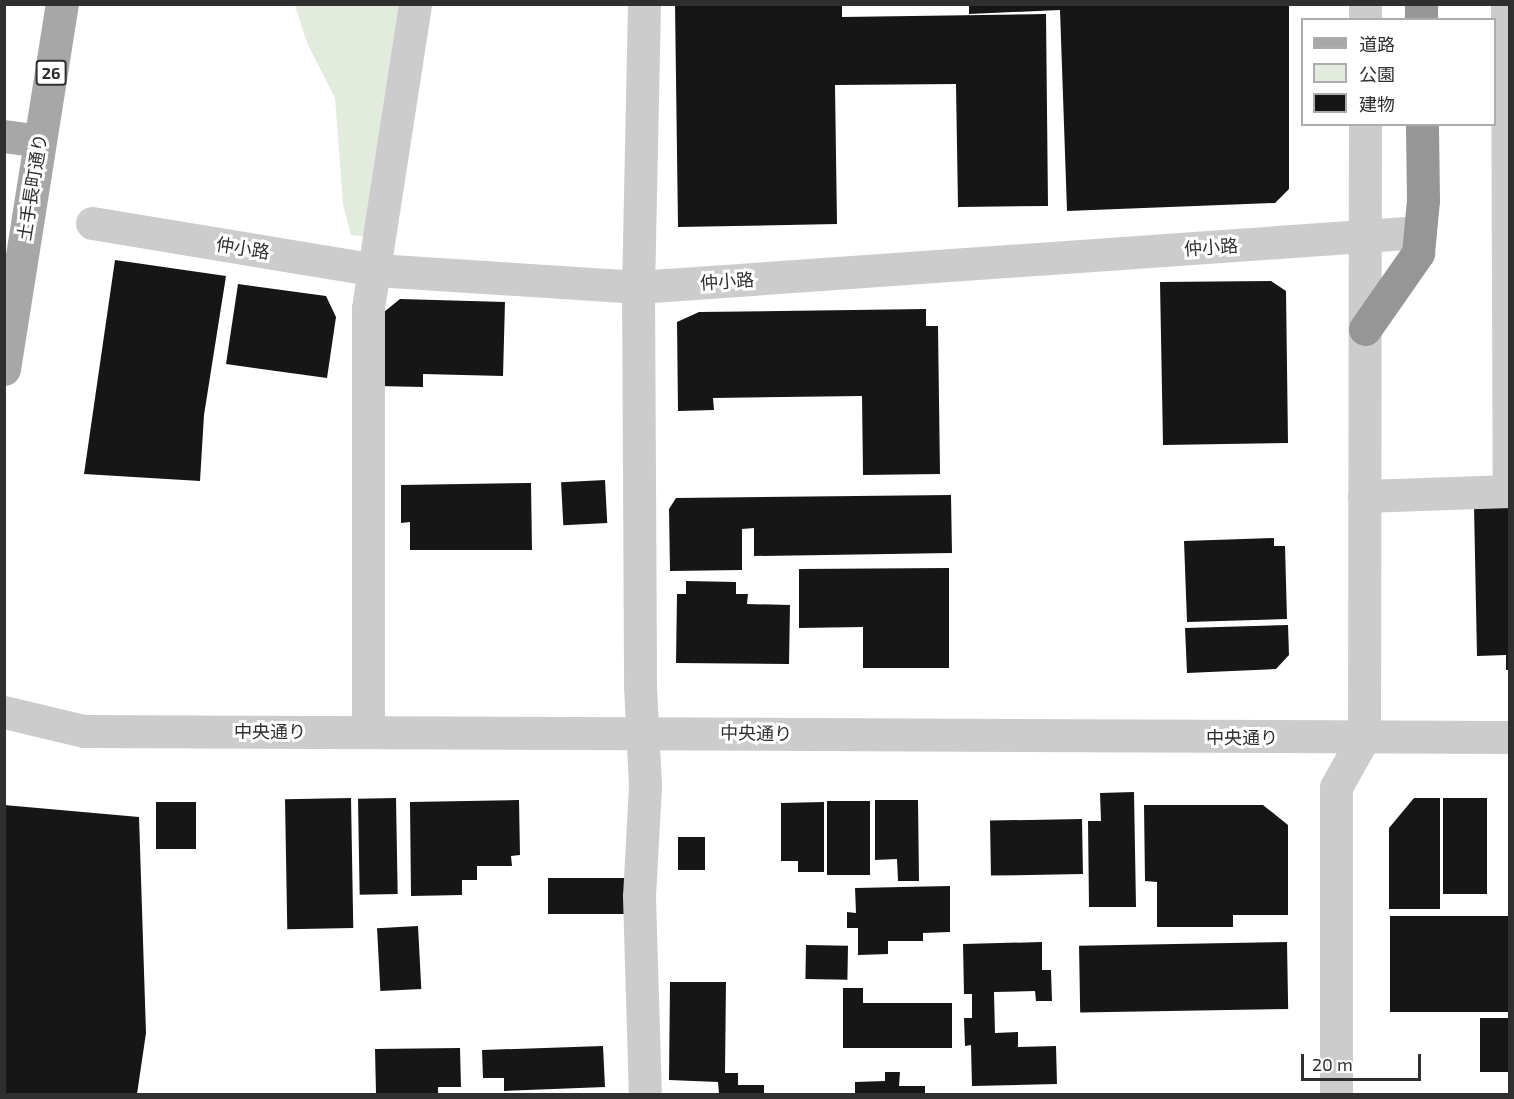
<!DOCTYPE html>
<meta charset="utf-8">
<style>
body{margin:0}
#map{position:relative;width:1514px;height:1099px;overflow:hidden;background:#fff;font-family:"Exo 2","Noto Sans JP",sans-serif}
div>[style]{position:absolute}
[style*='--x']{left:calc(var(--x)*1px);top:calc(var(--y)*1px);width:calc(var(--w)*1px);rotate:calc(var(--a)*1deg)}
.green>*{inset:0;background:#e3ebde}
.building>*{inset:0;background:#161616;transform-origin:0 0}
.minor>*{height:33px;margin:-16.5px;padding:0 16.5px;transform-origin:16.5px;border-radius:16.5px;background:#ccc}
.major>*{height:33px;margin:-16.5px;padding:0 16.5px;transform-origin:16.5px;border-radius:16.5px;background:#a7a7a7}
.highway>*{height:33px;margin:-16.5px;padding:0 16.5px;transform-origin:16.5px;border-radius:16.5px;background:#969696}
span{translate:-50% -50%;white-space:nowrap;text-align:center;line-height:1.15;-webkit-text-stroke:6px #fff;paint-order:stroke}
.shield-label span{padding:2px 4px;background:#fff;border:2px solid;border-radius:4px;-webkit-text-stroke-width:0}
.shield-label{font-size:16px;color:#2f2f2f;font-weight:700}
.street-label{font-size:18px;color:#2f2f2f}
.frame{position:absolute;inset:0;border:6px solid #2f2f2f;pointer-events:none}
.legend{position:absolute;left:1301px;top:18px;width:195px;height:108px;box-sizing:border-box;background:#fff;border:2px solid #acacac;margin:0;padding:8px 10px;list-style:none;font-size:18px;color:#2f2f2f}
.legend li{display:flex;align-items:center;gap:12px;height:30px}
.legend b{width:30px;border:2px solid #acacac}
.scale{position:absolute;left:1301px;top:1054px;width:120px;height:27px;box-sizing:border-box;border:3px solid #2f2f2f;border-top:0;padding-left:8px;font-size:18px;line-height:21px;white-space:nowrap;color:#2f2f2f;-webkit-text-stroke:4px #fff;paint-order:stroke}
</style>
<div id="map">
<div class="green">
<i style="clip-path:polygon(295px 5px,408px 5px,374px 237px,351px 235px,343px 205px,335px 98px,307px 43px)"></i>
</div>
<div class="building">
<i style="clip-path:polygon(675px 4px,842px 4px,842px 17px,1046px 14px,1048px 206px,958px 207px,956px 84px,835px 85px,837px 224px,678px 227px)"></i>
<i style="clip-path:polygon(969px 4px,1289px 4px,1289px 189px,1275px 203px,1067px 211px,1060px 10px,969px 14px)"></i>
<i style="clip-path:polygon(115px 260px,226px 276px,204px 415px,200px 481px,84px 474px)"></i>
<i style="clip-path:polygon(1271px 281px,1286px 291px,1288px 443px,1163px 445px,1160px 282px)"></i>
<i style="clip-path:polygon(238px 284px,326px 296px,336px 317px,327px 378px,226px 364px)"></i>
<i style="clip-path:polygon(400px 299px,505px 302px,503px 376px,423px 374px,423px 387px,377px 386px,379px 316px)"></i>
<i style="clip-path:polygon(926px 309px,926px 326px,938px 326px,940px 474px,863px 475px,862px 396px,713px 398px,714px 410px,678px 411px,677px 322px,699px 312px)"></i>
<i style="left:605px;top:480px;width:43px;height:44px;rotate:87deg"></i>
<i style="clip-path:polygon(531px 483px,532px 550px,410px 550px,410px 522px,401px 523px,401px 485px)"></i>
<i style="clip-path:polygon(951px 495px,952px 553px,754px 556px,754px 528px,742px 529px,742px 570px,670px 571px,669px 509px,676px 498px)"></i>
<i style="clip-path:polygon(1474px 506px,1510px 506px,1510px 670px,1506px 670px,1506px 655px,1477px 656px)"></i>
<i style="clip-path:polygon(1274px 538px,1274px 546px,1285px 546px,1287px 619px,1187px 622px,1184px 541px)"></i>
<i style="clip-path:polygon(949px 568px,949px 668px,863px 668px,863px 627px,799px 628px,799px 569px)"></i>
<i style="clip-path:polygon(686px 581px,736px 582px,736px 594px,748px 594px,747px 604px,790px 605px,789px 664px,676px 663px,677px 594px,686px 594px)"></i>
<i style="clip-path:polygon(1288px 625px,1289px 655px,1276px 669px,1187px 673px,1185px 628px)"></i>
<i style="clip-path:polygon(1134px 792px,1136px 907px,1089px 907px,1088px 821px,1101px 821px,1100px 793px)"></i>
<i style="left:351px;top:798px;width:130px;height:66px;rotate:89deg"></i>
<i style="left:396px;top:798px;width:96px;height:38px;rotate:89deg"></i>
<i style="clip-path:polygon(1414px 798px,1440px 798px,1440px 909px,1389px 909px,1389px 828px)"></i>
<i style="left:1443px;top:798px;width:44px;height:96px"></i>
<i style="clip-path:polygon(519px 800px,520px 855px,511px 856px,512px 866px,477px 866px,477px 880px,462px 880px,462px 895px,411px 896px,410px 802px)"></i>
<i style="clip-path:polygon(875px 800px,918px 800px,919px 881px,898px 881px,897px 859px,875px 860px)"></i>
<i style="left:870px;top:801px;width:74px;height:43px;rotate:90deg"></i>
<i style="left:196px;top:802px;width:47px;height:40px;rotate:90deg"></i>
<i style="clip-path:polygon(824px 802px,824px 872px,798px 872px,798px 861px,781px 861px,781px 803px)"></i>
<i style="clip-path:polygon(4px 805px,139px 817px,146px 1033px,137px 1094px,4px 1094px)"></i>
<i style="clip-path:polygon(1144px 805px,1263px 805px,1288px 825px,1288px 915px,1233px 915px,1233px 927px,1157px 927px,1157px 882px,1145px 881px)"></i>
<i style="left:1082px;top:819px;width:55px;height:92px;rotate:89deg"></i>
<i style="left:705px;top:837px;width:33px;height:27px;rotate:90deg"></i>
<i style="left:627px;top:878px;width:36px;height:79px;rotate:90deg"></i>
<i style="clip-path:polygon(950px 886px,950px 932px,923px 933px,923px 941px,888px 941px,888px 954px,858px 955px,858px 928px,847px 928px,847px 912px,856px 913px,855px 888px)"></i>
<i style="left:1510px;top:916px;width:96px;height:120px;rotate:90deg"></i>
<i style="left:418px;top:926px;width:63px;height:41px;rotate:87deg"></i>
<i style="clip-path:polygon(1042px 942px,1042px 970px,1051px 970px,1052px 1001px,1036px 1001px,1035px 991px,994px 992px,995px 1033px,1018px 1032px,1018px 1047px,1056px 1046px,1057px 1084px,972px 1086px,971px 1045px,965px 1046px,964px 1018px,972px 1018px,972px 994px,964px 994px,963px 944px)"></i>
<i style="left:1287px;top:942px;width:67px;height:208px;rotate:89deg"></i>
<i style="left:806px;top:945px;width:42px;height:34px;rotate:1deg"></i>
<i style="clip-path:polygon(670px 982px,726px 982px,725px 1073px,738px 1073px,738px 1085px,764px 1085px,764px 1094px,719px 1094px,718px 1082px,669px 1080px)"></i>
<i style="clip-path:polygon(843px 988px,863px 988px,863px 1003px,952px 1003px,952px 1048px,843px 1048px)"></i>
<i style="left:1480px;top:1018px;width:30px;height:54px"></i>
<i style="clip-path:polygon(603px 1046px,605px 1087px,504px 1091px,504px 1078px,483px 1078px,482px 1050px)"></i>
<i style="clip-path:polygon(460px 1048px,461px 1087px,438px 1087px,438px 1093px,376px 1094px,375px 1049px)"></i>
<i style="clip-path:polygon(885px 1072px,900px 1072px,899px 1086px,925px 1086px,925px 1094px,855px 1094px,855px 1082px,885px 1081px)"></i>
</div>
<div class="minor">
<i style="--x:644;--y:4;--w:283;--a:91.2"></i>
<i style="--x:638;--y:287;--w:399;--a:89.7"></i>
<i style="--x:640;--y:686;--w:100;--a:87.1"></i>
<i style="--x:645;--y:786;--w:110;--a:93.1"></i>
<i style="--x:639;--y:896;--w:198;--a:88.3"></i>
<i style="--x:1507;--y:4;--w:487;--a:89.8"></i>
<i style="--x:1365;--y:20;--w:16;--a:-90"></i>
<i style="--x:92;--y:223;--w:288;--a:9.4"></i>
<i style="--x:376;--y:270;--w:263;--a:3.7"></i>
<i style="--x:638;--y:287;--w:784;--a:-4.02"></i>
<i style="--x:1364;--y:496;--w:146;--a:-2"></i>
<i style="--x:4;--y:712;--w:82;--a:13.4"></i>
<i style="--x:84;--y:731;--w:1426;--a:0.24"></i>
<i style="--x:368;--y:730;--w:422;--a:-90"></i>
<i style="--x:368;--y:308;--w:308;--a:-81.2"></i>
<i style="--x:1336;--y:1094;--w:307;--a:-90"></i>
<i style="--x:1336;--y:787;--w:57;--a:-60.8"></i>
<i style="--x:1364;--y:737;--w:613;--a:-89.91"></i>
</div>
<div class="major">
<i style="--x:4;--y:136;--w:35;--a:8"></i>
<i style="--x:4;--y:369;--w:370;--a:-81"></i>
</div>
<div class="highway">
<i style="--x:1421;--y:4;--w:16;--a:90"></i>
<i style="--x:1365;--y:329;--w:93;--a:-55.1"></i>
<i style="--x:1418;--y:253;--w:53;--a:-84.6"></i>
<i style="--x:1423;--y:200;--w:76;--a:-90.8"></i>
</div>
<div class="shield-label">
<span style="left:51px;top:73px">26</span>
</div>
<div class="street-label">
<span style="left:32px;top:187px;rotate:-81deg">土手長町通り</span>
<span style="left:1211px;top:247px;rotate:-4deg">仲小路</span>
<span style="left:243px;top:248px;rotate:9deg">仲小路</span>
<span style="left:727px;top:281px;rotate:-4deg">仲小路</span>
<span style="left:270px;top:731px">中央通り</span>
<span style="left:756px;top:733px;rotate:1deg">中央通り</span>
<span style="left:1242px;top:737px">中央通り</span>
</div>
<div class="frame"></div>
<ul class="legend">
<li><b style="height:8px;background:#a7a7a7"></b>道路</li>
<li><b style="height:16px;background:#e3ebde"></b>公園</li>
<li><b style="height:16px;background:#161616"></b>建物</li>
</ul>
<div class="scale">20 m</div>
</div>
